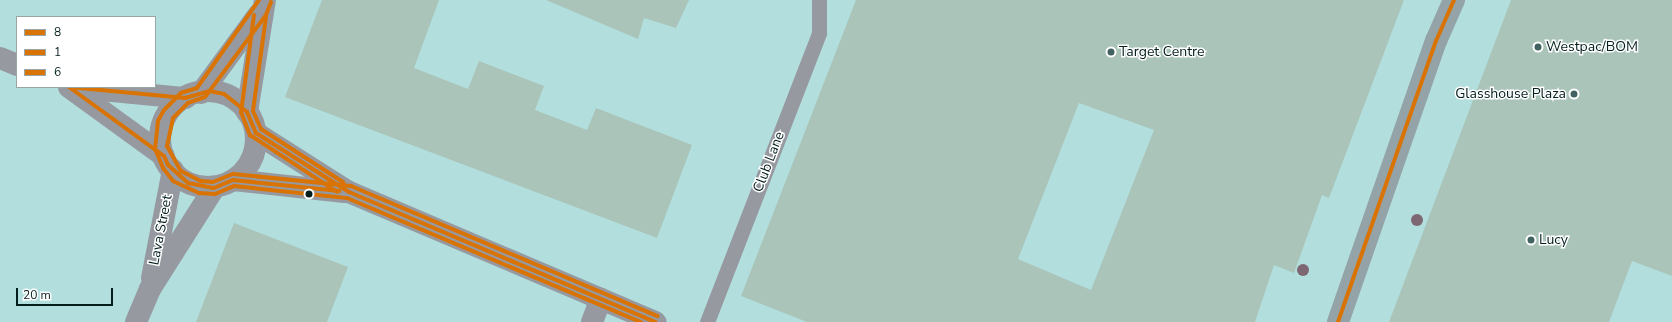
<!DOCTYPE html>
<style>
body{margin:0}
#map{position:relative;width:1672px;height:322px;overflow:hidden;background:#b2dfdd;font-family:"Nunito Sans",sans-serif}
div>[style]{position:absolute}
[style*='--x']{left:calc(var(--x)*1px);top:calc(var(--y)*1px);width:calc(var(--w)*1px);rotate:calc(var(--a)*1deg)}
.building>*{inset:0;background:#aac4b9}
.lane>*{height:15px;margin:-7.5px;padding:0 7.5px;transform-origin:7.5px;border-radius:7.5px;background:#9799a0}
.street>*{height:22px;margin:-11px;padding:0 11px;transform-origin:11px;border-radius:11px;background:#9799a0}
.street>.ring{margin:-11px;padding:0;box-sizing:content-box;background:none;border:22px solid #9799a0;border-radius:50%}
.secondary>*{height:22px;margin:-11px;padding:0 11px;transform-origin:11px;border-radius:11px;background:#94a3a7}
.bus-1>*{height:4px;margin:-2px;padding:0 2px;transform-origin:2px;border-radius:2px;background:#d97304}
.bus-2>*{height:4px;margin:-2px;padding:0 2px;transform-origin:2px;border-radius:2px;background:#d97304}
.bus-3>*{height:4px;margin:-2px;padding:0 2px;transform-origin:2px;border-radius:2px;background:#d97304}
.trees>*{width:12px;height:12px;margin:-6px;border-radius:50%;background:#7d6772}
.dots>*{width:11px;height:11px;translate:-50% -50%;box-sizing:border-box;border:2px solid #fff;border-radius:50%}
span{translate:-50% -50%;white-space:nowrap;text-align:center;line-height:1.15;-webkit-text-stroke:3px #fff;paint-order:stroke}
.poi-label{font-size:14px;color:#031e1d}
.left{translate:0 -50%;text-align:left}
.right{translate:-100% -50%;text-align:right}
.street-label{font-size:14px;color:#031e1d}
.legend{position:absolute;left:16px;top:16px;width:140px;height:72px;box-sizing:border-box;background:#fff;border:1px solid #9aa5a5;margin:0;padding:5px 7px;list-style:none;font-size:12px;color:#031e1d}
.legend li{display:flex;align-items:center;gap:8px;height:20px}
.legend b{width:20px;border:1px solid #9aa5a5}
.scale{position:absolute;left:16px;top:288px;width:97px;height:18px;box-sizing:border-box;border:2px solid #031e1d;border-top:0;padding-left:5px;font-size:12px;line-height:14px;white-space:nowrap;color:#031e1d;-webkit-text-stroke:3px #fff;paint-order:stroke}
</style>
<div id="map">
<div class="building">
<i style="clip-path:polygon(322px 0,439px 0,414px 68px,468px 89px,479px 61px,544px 86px,535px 110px,587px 130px,596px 108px,692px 145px,657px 238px,285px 97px)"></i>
<i style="clip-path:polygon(546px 0,689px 0,676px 28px,644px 18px,638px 39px)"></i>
<i style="clip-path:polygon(evenodd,856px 0,1404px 0,1329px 198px,1322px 195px,1294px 273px,1274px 265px,1255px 322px,807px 322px,741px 296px,856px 0,1079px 103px,1154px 130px,1091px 290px,1018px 259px,1079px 103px)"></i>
<i style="clip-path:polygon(1511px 0,1672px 0,1672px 276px,1632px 261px,1609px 322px,1389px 322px)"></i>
<i style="clip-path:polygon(234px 223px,348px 267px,327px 322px,196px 322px)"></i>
</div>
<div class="lane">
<i style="--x:707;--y:322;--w:310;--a:-68.8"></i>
<i style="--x:819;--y:33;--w:33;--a:-90"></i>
</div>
<div class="street">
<i style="--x:0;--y:58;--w:18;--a:22"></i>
<i style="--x:69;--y:87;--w:117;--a:36"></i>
<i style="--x:70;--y:87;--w:116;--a:5.5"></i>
<i class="ring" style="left:160px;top:91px;width:74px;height:74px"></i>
<i style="--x:201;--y:93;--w:98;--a:-53.7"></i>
<i style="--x:247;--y:112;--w:113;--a:-80.9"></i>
<i style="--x:256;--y:133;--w:110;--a:32.4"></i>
<i style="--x:349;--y:192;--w:333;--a:23"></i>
<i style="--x:233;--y:180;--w:112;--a:6.2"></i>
<i style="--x:152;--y:278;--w:110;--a:-79"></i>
<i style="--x:136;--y:322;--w:36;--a:-67"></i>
<i style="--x:150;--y:289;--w:120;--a:-57.6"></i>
<i style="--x:592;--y:322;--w:25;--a:-69"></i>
</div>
<div class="secondary">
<i style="--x:1338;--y:322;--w:298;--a:-70.8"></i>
<i style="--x:1436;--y:41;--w:45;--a:-66.3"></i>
</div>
<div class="bus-1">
<i style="--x:69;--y:87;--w:117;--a:5.4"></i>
<i style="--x:185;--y:98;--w:25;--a:-16"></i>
<i style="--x:209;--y:91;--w:15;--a:11"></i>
<i style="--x:224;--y:94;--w:29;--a:38"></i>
<i style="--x:247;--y:112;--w:23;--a:67"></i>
<i style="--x:256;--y:133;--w:110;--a:32.4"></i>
<i style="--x:349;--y:192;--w:333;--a:23"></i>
<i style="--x:69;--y:87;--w:117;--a:36"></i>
<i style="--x:164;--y:156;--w:10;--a:66"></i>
<i style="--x:168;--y:165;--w:27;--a:42"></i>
<i style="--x:188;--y:183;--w:26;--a:11"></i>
<i style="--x:214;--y:188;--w:21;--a:-23"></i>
<i style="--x:233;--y:180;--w:107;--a:5.9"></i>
<i style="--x:1338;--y:322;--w:298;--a:-70.8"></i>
<i style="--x:1436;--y:41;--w:45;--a:-66.3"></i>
</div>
<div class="bus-2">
<i style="--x:259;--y:0;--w:108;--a:125.2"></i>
<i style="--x:197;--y:88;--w:17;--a:163"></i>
<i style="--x:181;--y:93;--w:24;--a:135"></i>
<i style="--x:164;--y:110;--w:13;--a:119"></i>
<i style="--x:158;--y:121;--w:28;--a:96"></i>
<i style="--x:155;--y:149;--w:21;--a:67"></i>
<i style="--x:163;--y:168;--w:16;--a:52"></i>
<i style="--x:173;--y:181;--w:29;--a:25"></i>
<i style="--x:199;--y:193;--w:16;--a:4"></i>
<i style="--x:215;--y:194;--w:21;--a:-23"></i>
<i style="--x:234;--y:186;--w:114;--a:6.1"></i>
<i style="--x:347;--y:198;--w:319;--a:22.9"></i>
<i style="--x:254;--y:15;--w:98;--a:97.6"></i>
<i style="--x:241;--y:112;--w:25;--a:69"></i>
<i style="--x:250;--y:135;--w:104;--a:33.2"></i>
</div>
<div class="bus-3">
<i style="--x:271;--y:2;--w:14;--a:111"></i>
<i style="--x:266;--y:15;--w:102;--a:126.6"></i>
<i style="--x:205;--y:97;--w:18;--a:161"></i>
<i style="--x:188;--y:103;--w:21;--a:135"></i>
<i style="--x:173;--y:118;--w:29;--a:102"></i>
<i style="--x:167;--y:146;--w:29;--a:61"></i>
<i style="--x:181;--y:171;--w:22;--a:27"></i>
<i style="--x:201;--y:181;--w:12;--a:5"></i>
<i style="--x:213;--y:182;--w:22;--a:-22"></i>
<i style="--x:233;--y:174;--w:119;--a:5.8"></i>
<i style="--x:351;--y:186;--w:333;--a:23"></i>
<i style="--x:266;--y:17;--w:95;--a:97.9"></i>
<i style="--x:253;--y:111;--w:20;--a:66"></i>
<i style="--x:261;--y:129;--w:98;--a:32.9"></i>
</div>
<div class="trees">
<i style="left:1417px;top:220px"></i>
<i style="left:1303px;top:270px"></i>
</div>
<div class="dots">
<i style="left:1538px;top:47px;background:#406260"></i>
<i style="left:1111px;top:52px;background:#406260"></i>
<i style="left:1574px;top:94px;background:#406260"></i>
<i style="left:309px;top:194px;background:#031e1d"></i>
<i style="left:1531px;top:240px;background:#406260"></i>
</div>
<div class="poi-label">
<span class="left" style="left:1546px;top:47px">Westpac/BOM</span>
<span class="left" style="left:1119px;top:52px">Target Centre</span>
<span class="right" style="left:1566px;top:94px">Glasshouse Plaza</span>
<span class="left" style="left:1539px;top:240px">Lucy</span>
</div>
<div class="street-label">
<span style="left:769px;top:162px;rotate:-69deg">Club Lane</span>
<span style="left:161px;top:230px;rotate:-79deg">Lava Street</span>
</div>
<ul class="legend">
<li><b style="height:5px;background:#d97304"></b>8</li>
<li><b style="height:5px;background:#d97304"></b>1</li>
<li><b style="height:5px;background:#d97304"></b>6</li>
</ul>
<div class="scale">20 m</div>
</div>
